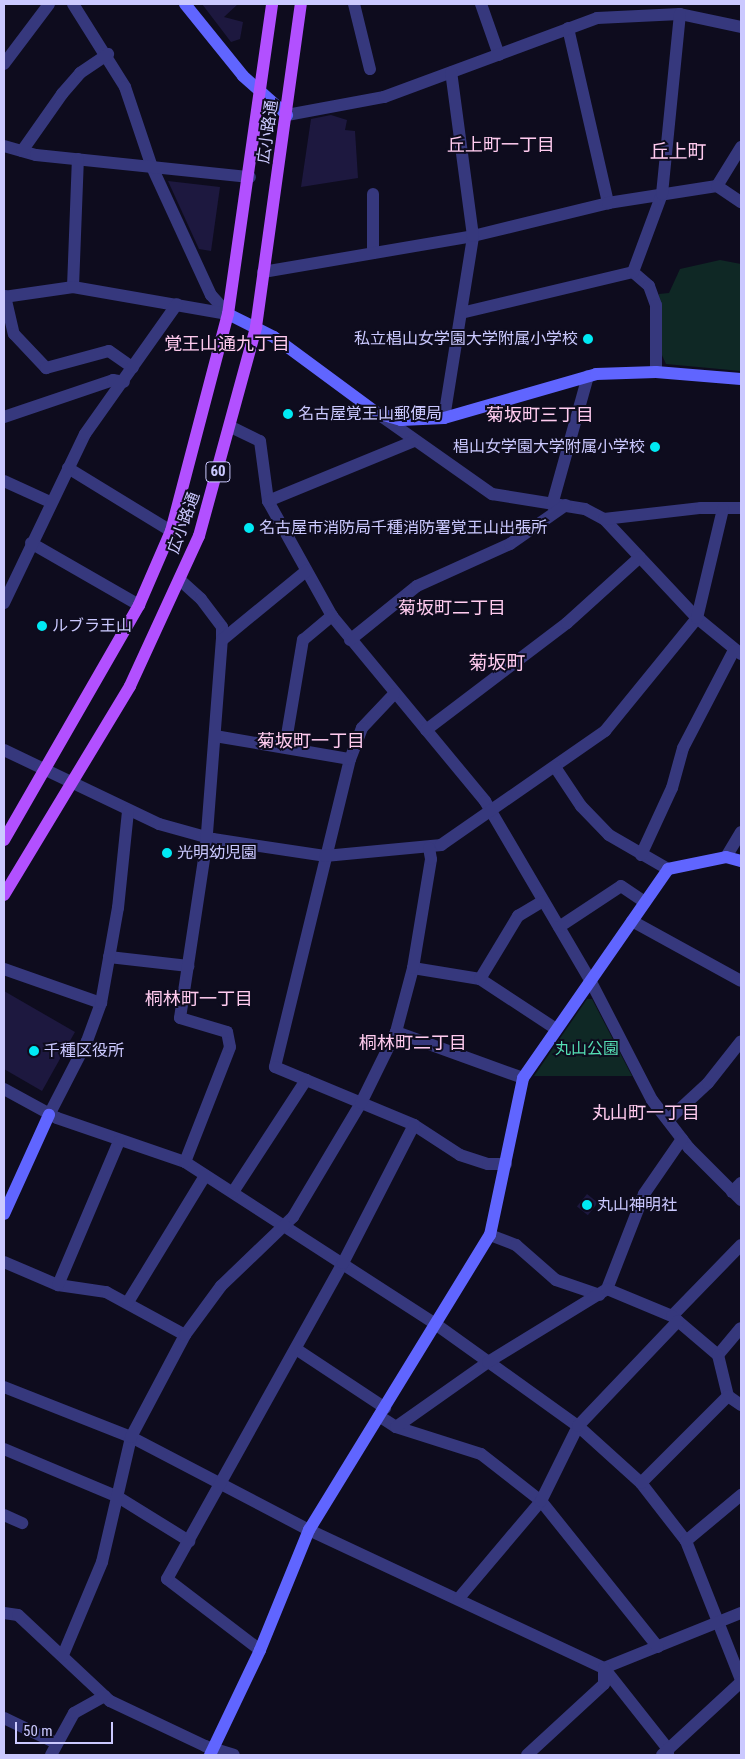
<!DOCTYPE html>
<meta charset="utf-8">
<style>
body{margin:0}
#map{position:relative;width:745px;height:1759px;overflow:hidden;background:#0e0c1e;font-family:"Roboto Condensed","Noto Sans JP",sans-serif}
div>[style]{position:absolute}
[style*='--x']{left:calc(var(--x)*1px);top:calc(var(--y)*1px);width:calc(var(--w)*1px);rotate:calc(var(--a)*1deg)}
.green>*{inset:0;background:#0f2825}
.building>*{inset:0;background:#1d183f;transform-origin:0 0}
.street>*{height:12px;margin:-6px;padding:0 6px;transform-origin:6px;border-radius:6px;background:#36387d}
.secondary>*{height:12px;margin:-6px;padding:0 6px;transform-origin:6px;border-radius:6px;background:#6065ff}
.primary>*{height:12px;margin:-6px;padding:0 6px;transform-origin:6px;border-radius:6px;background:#b250ff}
.dots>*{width:14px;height:14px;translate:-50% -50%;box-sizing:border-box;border:2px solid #0e0c1e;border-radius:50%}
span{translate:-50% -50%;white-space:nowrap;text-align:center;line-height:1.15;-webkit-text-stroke:4px #0e0c1e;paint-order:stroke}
.shield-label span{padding:1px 4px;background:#0e0c1e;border:1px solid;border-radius:4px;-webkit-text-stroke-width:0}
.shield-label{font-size:15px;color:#cbc9ff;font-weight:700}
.street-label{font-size:16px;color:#cbc9ff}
.poi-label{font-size:16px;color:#cbc9ff}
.right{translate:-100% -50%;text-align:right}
.left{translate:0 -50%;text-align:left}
.park-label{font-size:16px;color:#55dfb4}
.neighbourhood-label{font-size:18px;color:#ffcbef}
.quarter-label{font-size:19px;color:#ffcbef}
.frame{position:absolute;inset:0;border:5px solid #cbc9ff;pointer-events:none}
.scale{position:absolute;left:15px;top:1722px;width:98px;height:22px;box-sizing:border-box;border:2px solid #cbc9ff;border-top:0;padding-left:6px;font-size:15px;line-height:18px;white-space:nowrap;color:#cbc9ff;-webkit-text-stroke:4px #0e0c1e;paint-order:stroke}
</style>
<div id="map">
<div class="green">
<i style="clip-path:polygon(720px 260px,741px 264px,741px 371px,666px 364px,661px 353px,659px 294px,669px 293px,680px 269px)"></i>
<i style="clip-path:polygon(587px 999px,592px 999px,632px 1076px,534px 1076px)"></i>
</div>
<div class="building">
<i style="clip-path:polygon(202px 4px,238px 4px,224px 17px,243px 22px,240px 39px,231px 42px)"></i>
<i style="clip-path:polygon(331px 115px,347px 120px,345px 130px,355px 131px,358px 178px,301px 187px,311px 119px)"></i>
<i style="clip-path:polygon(168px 181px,220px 187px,211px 251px,199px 249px)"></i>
<i style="clip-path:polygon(4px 991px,75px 1032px,42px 1091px,4px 1069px)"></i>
<i style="left:587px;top:1194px;width:14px;height:16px;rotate:39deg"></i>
</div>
<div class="street">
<i style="--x:73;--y:4;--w:98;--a:57.9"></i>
<i style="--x:125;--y:87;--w:84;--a:71.4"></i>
<i style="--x:152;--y:167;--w:141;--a:65.3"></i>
<i style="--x:211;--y:295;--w:25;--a:48"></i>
<i style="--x:354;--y:4;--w:67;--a:76.2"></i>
<i style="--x:481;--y:4;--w:54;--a:70.6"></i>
<i style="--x:568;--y:28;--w:180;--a:77.1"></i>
<i style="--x:4;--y:64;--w:75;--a:-53.1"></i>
<i style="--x:287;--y:115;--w:99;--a:-10.5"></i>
<i style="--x:384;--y:97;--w:227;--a:-20.3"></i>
<i style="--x:597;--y:18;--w:83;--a:-2.8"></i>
<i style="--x:680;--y:14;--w:62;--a:12"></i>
<i style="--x:4;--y:146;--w:33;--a:16"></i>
<i style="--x:36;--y:155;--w:215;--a:5.9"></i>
<i style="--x:22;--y:151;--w:70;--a:-54.9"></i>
<i style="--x:62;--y:94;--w:28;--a:-49"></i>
<i style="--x:80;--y:73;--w:34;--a:-34"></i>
<i style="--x:717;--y:186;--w:46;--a:-58.4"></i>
<i style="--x:373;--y:253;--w:59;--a:-90"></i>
<i style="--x:263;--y:272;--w:213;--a:-9.7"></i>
<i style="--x:473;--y:236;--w:139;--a:-13.7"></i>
<i style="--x:608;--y:203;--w:110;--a:-8.9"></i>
<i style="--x:717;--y:186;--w:29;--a:34"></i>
<i style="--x:633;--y:272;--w:21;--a:41"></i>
<i style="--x:649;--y:286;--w:20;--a:70"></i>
<i style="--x:656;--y:305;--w:67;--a:90"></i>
<i style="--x:73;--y:287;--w:128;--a:-87.8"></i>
<i style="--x:5;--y:296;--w:39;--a:77"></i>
<i style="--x:14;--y:334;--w:47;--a:46.7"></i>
<i style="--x:46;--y:368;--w:65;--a:-15.1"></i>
<i style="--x:109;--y:351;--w:29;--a:35"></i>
<i style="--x:4;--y:297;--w:70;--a:-8.2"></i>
<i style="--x:73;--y:287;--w:157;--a:9.9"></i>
<i style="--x:461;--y:313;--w:177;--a:-13.4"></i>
<i style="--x:633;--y:272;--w:83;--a:-69.6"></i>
<i style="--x:662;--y:194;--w:181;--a:-84.3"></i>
<i style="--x:377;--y:413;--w:141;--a:35.2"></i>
<i style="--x:492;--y:494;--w:94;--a:9.2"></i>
<i style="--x:585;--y:509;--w:21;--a:28"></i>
<i style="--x:604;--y:519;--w:136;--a:46.8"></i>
<i style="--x:697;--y:618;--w:57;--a:39.3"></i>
<i style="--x:4;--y:417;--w:115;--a:-18.7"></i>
<i style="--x:113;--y:380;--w:11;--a:10"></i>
<i style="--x:444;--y:418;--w:184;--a:-80.9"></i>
<i style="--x:473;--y:236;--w:165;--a:-97.6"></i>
<i style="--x:231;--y:427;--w:32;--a:26"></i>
<i style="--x:260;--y:441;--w:61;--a:82.4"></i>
<i style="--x:268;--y:501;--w:132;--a:60.9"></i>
<i style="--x:332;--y:616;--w:240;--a:50.4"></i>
<i style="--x:485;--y:801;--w:208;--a:59.6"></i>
<i style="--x:590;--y:980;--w:135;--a:62.7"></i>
<i style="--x:652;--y:1100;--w:61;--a:52.4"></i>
<i style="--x:689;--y:1148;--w:74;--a:45"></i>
<i style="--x:68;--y:468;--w:121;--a:31.5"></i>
<i style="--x:4;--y:481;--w:51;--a:24.5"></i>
<i style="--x:268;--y:501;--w:158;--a:-22.3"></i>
<i style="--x:552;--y:505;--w:134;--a:-74.4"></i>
<i style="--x:604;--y:519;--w:98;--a:-6.5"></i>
<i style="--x:701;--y:508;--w:40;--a:0"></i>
<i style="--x:31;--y:543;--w:125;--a:29.9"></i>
<i style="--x:180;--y:580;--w:28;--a:42"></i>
<i style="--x:201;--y:599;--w:35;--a:53"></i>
<i style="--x:222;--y:627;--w:13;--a:90"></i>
<i style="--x:4;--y:603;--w:187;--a:-64.4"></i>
<i style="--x:85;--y:434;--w:159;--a:-54.7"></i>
<i style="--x:350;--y:640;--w:86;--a:-38.9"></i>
<i style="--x:417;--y:586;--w:102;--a:-24.3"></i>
<i style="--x:510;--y:544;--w:68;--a:-34.9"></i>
<i style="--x:394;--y:694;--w:47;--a:133.3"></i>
<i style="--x:362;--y:728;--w:33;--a:111"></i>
<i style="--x:350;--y:759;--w:317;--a:103.7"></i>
<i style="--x:275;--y:1067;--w:151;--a:22.6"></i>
<i style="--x:414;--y:1125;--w:55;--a:33.1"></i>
<i style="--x:460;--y:1155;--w:29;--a:18"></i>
<i style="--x:488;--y:1164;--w:18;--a:0"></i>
<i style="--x:426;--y:730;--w:177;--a:-37.2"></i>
<i style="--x:567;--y:623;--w:98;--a:-42.1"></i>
<i style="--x:215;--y:736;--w:137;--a:9.7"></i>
<i style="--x:285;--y:747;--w:109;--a:-80.5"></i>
<i style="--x:303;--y:640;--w:38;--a:-40"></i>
<i style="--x:4;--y:750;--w:172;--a:25.5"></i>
<i style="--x:159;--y:824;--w:56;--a:15.5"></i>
<i style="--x:213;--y:839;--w:113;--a:8.6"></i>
<i style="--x:325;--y:856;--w:117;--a:-5.4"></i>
<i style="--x:441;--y:845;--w:200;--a:-34.8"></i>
<i style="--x:605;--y:731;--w:146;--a:-50.8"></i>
<i style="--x:697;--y:618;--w:112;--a:-76.6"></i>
<i style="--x:555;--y:767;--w:47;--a:56.3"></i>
<i style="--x:581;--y:806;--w:40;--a:46"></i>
<i style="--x:609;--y:835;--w:68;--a:30"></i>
<i style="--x:641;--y:855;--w:74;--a:-65.2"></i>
<i style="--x:672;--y:788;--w:41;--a:-74.6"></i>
<i style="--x:683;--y:748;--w:110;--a:-62.5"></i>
<i style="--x:726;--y:857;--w:29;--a:-59"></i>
<i style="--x:632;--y:921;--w:124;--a:28.8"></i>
<i style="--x:559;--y:927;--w:74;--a:-33.5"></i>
<i style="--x:621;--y:886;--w:29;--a:34"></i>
<i style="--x:109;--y:957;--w:80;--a:6.5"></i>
<i style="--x:413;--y:968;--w:68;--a:9.3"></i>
<i style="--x:480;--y:979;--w:91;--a:33.3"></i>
<i style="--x:4;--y:969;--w:103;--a:19.3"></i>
<i style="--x:480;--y:979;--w:74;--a:-58.9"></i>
<i style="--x:518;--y:916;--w:29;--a:-31"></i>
<i style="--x:396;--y:1032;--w:135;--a:19.9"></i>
<i style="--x:4;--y:1089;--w:60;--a:28.7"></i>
<i style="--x:57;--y:1118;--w:135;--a:19"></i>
<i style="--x:185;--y:1162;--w:297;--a:32.9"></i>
<i style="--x:434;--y:1323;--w:177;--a:35.6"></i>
<i style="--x:578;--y:1426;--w:85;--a:42.1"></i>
<i style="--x:641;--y:1483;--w:73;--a:52.2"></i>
<i style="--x:686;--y:1541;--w:149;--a:68.4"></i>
<i style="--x:49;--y:1115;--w:83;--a:-62.8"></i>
<i style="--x:87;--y:1041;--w:40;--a:-69.8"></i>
<i style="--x:101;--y:1003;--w:97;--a:-79.9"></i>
<i style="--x:118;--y:908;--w:98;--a:-84.1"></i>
<i style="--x:668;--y:1120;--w:54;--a:-42.8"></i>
<i style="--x:708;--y:1083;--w:53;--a:-51.8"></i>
<i style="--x:185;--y:1162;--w:123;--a:-68.6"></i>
<i style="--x:230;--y:1047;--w:15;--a:-101"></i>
<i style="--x:227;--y:1032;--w:49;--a:-163.4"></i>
<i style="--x:180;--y:1018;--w:174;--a:-81.4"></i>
<i style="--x:206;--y:846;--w:207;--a:-85.6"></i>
<i style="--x:222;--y:640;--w:109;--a:-39.4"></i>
<i style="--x:233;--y:1192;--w:134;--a:-56.9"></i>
<i style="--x:732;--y:1192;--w:13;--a:-45"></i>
<i style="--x:490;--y:1235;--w:28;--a:21"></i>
<i style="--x:516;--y:1245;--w:53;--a:41.2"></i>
<i style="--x:556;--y:1280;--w:46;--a:18.8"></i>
<i style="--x:4;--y:1262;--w:59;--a:23.1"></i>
<i style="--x:58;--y:1285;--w:49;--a:8.3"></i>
<i style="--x:106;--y:1292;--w:90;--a:28.6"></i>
<i style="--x:58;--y:1285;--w:156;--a:-67"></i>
<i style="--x:607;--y:1289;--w:102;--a:-68.7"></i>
<i style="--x:644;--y:1194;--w:67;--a:-55.4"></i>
<i style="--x:128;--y:1302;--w:148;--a:-58.6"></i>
<i style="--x:672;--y:1316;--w:99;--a:-45.8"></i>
<i style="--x:296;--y:1349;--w:107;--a:33.5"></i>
<i style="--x:718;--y:1355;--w:35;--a:-50"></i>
<i style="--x:4;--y:1387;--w:136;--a:21.5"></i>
<i style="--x:131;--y:1437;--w:201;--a:27.6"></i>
<i style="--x:309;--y:1530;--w:326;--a:25.1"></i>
<i style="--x:604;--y:1668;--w:148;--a:-21.9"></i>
<i style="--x:379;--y:1416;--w:20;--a:33"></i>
<i style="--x:396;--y:1427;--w:89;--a:17.6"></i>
<i style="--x:481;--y:1454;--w:76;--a:38.1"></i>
<i style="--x:541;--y:1501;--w:187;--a:51.3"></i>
<i style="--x:396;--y:1427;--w:113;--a:-35.2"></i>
<i style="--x:488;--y:1362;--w:140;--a:-31.5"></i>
<i style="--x:607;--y:1289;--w:70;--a:22.6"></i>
<i style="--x:672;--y:1316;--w:60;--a:40.3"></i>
<i style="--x:718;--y:1355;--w:42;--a:76.3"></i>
<i style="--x:728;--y:1396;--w:16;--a:35"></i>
<i style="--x:4;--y:1449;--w:124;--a:22.8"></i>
<i style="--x:118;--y:1497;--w:84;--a:31.8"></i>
<i style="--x:641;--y:1483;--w:123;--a:-45"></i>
<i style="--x:4;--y:1515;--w:20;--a:24"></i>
<i style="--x:686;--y:1541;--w:72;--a:-39.9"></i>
<i style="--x:459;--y:1598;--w:127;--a:-49.8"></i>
<i style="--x:541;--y:1501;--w:84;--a:-63.7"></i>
<i style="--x:578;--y:1426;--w:145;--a:-46.4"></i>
<i style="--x:4;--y:1613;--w:14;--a:8"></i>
<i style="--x:18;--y:1615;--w:126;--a:43.1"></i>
<i style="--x:110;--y:1701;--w:105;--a:25.3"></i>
<i style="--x:205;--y:1746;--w:30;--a:17"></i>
<i style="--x:260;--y:1650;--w:117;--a:-142.6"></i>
<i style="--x:167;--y:1579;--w:362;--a:-60.9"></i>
<i style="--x:343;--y:1263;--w:155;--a:-62.8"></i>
<i style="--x:63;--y:1655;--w:101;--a:-67.2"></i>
<i style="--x:102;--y:1562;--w:128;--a:-76.9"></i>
<i style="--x:131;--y:1437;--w:115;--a:-62.1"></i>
<i style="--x:185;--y:1335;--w:61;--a:-53.7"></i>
<i style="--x:221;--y:1286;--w:100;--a:-43.8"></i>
<i style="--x:293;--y:1217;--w:133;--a:-59.2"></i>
<i style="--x:361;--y:1103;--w:79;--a:-63.8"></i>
<i style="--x:396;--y:1032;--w:66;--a:-75.1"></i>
<i style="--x:413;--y:968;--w:110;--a:-80.6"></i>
<i style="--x:431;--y:859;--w:11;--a:-100"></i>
<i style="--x:604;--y:1668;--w:103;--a:51.7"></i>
<i style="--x:668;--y:1749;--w:6;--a:90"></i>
<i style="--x:4;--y:1718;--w:58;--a:25.7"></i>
<i style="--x:51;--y:1755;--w:48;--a:-61.3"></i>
<i style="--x:74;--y:1713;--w:35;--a:-29"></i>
<i style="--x:527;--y:1755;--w:105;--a:-42.7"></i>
<i style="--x:604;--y:1684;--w:16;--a:-90"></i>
<i style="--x:662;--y:1755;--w:108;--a:-42.7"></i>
</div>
<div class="secondary">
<i style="--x:185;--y:4;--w:92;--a:51.1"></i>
<i style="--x:243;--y:76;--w:59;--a:41.6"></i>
<i style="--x:228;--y:314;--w:51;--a:26.6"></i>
<i style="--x:274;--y:337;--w:128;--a:36.4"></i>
<i style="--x:377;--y:413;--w:25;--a:16"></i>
<i style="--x:401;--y:420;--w:43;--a:-2.7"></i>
<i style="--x:444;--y:418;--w:158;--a:-16.1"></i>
<i style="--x:596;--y:374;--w:60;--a:-1.9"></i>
<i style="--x:656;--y:372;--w:85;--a:4.7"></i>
<i style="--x:4;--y:1214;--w:109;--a:-65.6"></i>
<i style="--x:210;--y:1755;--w:116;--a:-64.5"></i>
<i style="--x:260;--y:1650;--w:130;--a:-67.8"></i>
<i style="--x:309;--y:1530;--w:346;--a:-58.5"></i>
<i style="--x:490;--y:1235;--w:160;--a:-78.1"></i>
<i style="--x:523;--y:1078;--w:254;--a:-55.2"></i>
<i style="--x:668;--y:869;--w:59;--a:-11.7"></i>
<i style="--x:726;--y:857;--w:16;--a:15"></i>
</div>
<div class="primary">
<i style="--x:4;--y:840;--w:271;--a:-60.1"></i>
<i style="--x:139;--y:605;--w:81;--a:-66.6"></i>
<i style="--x:171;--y:531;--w:224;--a:-75.3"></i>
<i style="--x:228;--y:314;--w:313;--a:-81.9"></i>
<i style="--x:4;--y:895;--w:244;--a:-58.9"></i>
<i style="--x:130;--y:686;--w:165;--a:-65.3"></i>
<i style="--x:199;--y:536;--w:217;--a:-74.7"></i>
<i style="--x:256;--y:327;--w:326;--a:-82.1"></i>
</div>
<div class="dots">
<i style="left:588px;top:339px;background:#00eaf4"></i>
<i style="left:288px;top:414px;background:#00eaf4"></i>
<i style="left:655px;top:447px;background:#00eaf4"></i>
<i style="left:249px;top:528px;background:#00eaf4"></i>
<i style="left:42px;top:626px;background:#00eaf4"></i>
<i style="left:167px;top:853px;background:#00eaf4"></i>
<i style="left:34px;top:1051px;background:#00eaf4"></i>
<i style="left:587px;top:1205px;background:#00eaf4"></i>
</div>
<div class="shield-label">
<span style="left:218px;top:472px">60</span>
</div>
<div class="street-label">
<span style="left:268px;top:132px;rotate:-82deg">広小路通</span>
<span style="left:184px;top:523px;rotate:-70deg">広小路通</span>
</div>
<div class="poi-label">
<span class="right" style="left:578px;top:339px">私立椙山女学園大学附属小学校</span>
<span class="left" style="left:298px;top:414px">名古屋覚王山郵便局</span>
<span class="right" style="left:645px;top:447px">椙山女学園大学附属小学校</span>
<span class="left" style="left:259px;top:528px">名古屋市消防局千種消防署覚王山出張所</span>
<span class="left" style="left:52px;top:626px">ルブラ王山</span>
<span class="left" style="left:177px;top:853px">光明幼児園</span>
<span class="left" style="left:44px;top:1051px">千種区役所</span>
<span class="left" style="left:597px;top:1205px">丸山神明社</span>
</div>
<div class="park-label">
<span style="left:587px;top:1049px">丸山公園</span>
</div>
<div class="neighbourhood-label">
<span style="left:501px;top:145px">丘上町一丁目</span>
<span style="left:227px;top:344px">覚王山通九丁目</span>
<span style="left:540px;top:415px">菊坂町三丁目</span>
<span style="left:452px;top:608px">菊坂町二丁目</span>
<span style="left:311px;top:741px">菊坂町一丁目</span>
<span style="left:199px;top:999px">桐林町一丁目</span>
<span style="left:413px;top:1043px">桐林町二丁目</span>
<span style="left:646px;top:1113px">丸山町一丁目</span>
</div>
<div class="quarter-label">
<span style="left:678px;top:152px">丘上町</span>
<span style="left:497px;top:663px">菊坂町</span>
</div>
<div class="frame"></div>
<div class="scale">50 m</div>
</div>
